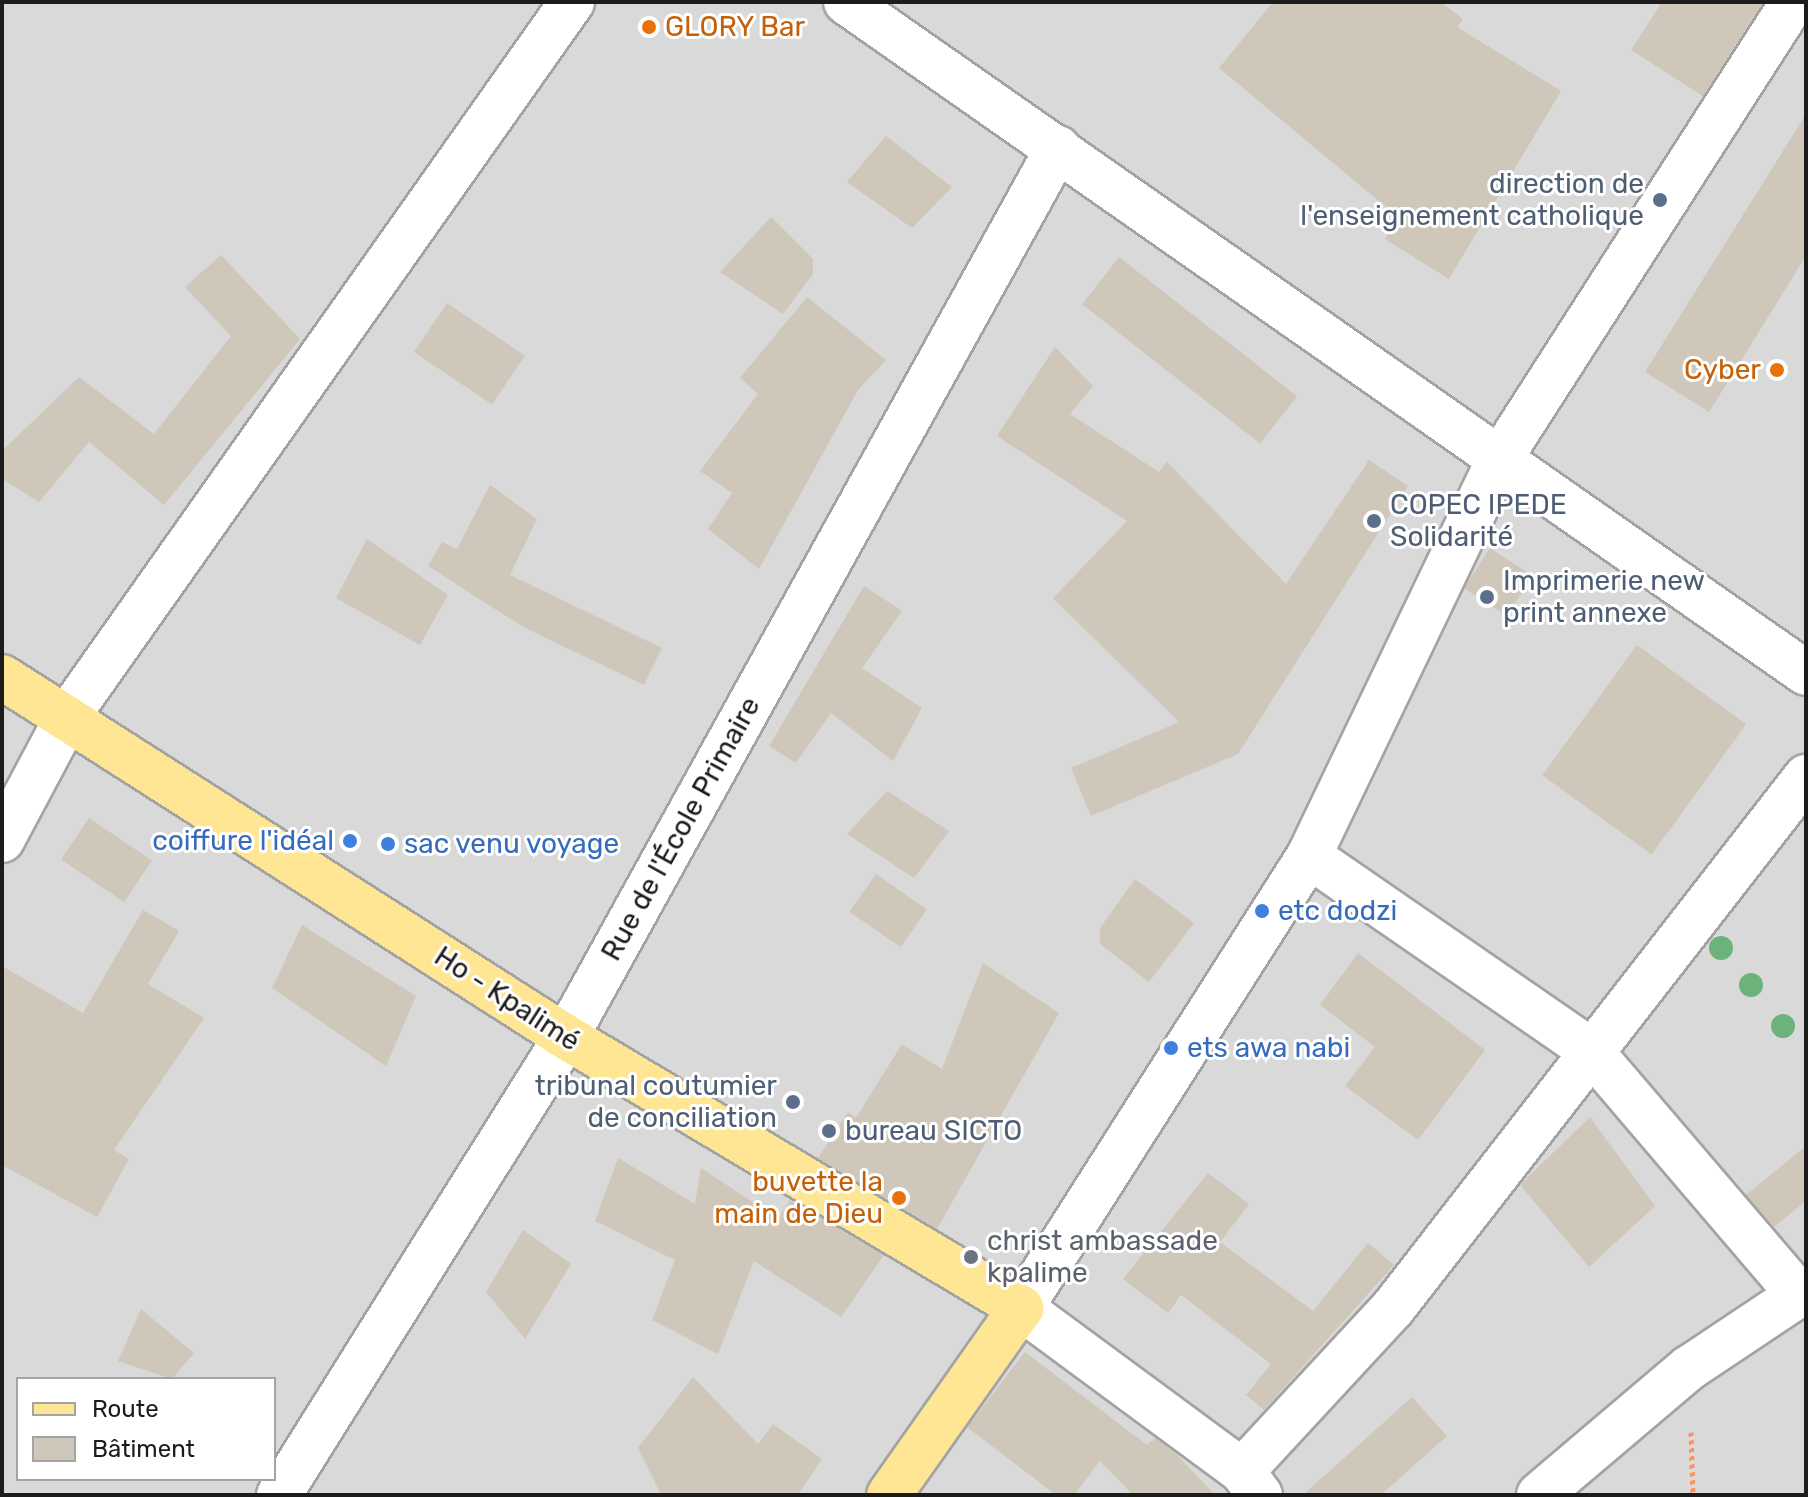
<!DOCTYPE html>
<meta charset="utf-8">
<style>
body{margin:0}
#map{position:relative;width:1808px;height:1497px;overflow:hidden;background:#eeece1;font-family:Rubik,sans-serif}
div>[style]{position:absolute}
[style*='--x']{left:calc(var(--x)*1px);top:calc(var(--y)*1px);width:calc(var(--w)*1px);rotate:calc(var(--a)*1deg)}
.residential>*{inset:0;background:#dad9d9}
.building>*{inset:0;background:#cec7ba;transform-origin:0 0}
.path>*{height:5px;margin-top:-2.5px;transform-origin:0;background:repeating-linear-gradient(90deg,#ff9161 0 4px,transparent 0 8px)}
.roads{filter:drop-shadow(2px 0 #a3a3a3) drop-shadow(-2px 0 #a3a3a3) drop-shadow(0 2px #a3a3a3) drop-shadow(0 -2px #a3a3a3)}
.minor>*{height:44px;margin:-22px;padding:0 22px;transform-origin:22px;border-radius:22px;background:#fff}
.major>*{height:44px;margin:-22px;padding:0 22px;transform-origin:22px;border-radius:22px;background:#ffe695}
.trees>*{width:24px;height:24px;margin:-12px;border-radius:50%;background:#6db17b}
.dots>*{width:22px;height:22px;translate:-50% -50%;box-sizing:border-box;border:4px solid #fff;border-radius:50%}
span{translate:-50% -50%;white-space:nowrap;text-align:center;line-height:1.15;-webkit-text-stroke:6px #fff;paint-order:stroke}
.food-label{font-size:28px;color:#c56008}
.left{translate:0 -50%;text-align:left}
.right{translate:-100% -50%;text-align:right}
.service-label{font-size:28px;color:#4e5e75}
.street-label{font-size:28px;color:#1c1c1c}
.shop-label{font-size:28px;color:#366cbe}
.worship-label{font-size:28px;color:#5b616d}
.frame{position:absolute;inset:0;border:4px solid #1c1c1c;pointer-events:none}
.legend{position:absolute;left:16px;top:1377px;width:260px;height:104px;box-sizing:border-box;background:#fff;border:2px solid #a4a4a4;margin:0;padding:10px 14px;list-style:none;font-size:24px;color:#1c1c1c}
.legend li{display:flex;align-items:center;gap:16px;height:40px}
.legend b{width:40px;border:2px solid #a4a4a4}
</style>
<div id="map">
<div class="residential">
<i style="clip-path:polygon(evenodd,2px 2px,1806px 2px,1806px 1495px,2px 1495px,2px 2px,18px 1379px,274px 1379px,274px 1479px,18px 1479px,18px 1379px)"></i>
</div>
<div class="building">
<i style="clip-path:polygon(1273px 2px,1441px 2px,1463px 19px,1457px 27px,1561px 91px,1449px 279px,1385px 239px,1398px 217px,1219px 68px)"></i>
<i style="clip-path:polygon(1662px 2px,1763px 2px,1703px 96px,1631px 50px)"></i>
<i style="clip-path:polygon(1806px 114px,1806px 256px,1709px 412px,1645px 372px)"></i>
<i style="clip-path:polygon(886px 136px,952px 187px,912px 228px,847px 182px)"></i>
<i style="clip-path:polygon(771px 217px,813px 259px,813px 274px,783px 314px,720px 272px)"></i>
<i style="clip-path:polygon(221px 255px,300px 339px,164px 505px,89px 442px,39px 502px,2px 479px,2px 451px,79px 377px,154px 434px,231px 336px,185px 287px)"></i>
<i style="left:1119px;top:257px;width:226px;height:60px;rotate:38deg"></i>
<i style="clip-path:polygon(807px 297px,886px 360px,858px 390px,759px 569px,708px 529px,732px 493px,700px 471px,758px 394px,740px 378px)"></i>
<i style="left:447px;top:303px;width:94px;height:59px;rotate:34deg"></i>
<i style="clip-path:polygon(1055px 347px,1093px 386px,1070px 414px,1159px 472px,1167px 462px,1286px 584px,1369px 460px,1408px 486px,1238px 754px,1091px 816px,1071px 768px,1179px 722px,1053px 598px,1127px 521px,997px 436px)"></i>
<i style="clip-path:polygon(490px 485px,537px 519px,510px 575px,662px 648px,644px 685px,523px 627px,428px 566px,442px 542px,457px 549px)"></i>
<i style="clip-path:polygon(367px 539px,448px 595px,420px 645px,336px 598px)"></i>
<i style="left:1490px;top:548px;width:51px;height:48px;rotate:33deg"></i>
<i style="clip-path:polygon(864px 586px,902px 611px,862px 668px,922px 708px,893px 761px,831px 713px,796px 763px,769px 746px)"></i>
<i style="left:1637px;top:645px;width:135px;height:161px;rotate:36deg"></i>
<i style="clip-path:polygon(887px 791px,949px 831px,914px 878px,847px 834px)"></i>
<i style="left:89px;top:818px;width:76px;height:50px;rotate:34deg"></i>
<i style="left:876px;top:874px;width:62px;height:46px;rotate:35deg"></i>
<i style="clip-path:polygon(1135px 879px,1194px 923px,1149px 982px,1100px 944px,1100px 928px)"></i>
<i style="clip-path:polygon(143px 910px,179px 931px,148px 984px,204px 1018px,114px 1150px,129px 1159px,97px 1217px,2px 1165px,2px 966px,83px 1013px)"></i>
<i style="clip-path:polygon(302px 925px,416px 996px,386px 1066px,272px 988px)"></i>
<i style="clip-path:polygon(1358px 953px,1485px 1050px,1418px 1140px,1345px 1086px,1375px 1047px,1320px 1005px)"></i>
<i style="clip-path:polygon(983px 963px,1059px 1013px,937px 1229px,818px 1158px,848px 1112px,856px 1118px,902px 1044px,942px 1069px)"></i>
<i style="clip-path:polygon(1590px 1117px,1655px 1206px,1589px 1267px,1520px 1185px)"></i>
<i style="clip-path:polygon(1806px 1146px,1806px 1201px,1774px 1227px,1746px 1195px)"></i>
<i style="clip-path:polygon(618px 1158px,695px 1204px,701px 1168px,778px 1219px,790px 1200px,884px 1255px,841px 1317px,754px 1261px,718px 1354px,652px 1320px,675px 1260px,595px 1221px)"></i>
<i style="clip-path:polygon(1208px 1173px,1249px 1204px,1220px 1242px,1313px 1311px,1368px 1243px,1394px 1265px,1264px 1410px,1246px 1395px,1271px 1364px,1181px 1295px,1168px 1313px,1123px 1279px)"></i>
<i style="clip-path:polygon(523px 1230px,571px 1264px,525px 1339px,486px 1292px)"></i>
<i style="clip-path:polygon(141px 1309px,194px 1353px,172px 1379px,118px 1361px)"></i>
<i style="clip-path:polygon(1025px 1352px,1147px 1445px,1155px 1438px,1174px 1452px,1215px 1495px,1133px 1495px,1100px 1461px,1074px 1495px,1056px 1495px,967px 1427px)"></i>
<i style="clip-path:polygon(693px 1377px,758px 1444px,773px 1424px,822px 1459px,798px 1495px,661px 1495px,638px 1448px)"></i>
<i style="clip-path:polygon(1412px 1397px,1447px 1436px,1381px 1495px,1303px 1495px)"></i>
</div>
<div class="path">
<i style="--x:1691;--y:1432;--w:63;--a:88.2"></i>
</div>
<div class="roads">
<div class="minor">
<i style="--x:846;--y:2;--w:1171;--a:34.95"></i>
<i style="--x:2;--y:840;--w:143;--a:-62"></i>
<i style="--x:69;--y:714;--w:872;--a:-54.76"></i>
<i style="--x:1309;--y:856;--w:340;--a:34.6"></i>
<i style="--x:1589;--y:1049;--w:323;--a:49.5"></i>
<i style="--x:1242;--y:1471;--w:222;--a:-47.2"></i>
<i style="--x:1393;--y:1308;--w:673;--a:-52.13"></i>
<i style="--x:279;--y:1495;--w:540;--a:-57.93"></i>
<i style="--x:566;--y:1037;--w:1016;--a:-61.04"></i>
<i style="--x:1260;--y:1495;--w:30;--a:-127"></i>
<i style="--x:1242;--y:1471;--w:275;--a:-143.6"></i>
<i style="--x:1021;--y:1308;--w:536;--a:-57.5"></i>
<i style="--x:1309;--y:856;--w:436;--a:-64.4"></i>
<i style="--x:1497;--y:463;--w:548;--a:-57.3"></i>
<i style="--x:1539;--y:1495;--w:197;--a:-40.3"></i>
<i style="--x:1689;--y:1368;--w:141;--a:-33.7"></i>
</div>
<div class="major">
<i style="--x:2;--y:677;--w:669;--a:32.55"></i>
<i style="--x:566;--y:1037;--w:530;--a:30.78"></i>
<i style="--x:1021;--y:1308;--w:229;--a:125.2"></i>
</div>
</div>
<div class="trees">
<i style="left:1721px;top:948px"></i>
<i style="left:1751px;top:985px"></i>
<i style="left:1783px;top:1026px"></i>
</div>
<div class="dots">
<i style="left:649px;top:27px;background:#e8710a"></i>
<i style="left:1660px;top:200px;background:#5c6f8a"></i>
<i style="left:1777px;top:370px;background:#e8710a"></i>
<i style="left:1374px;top:521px;background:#5c6f8a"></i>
<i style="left:1487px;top:597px;background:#5c6f8a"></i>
<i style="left:350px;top:841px;background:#3f7fe0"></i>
<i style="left:388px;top:844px;background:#3f7fe0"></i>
<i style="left:1262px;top:911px;background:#3f7fe0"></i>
<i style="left:1171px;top:1048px;background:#3f7fe0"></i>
<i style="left:793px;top:1102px;background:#5c6f8a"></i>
<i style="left:829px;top:1131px;background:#5c6f8a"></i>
<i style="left:899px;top:1198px;background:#e8710a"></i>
<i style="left:971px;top:1257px;background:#6b7280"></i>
</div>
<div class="food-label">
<span class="left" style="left:665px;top:27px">GLORY Bar</span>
<span class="right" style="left:1761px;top:370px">Cyber</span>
<span class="right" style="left:883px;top:1198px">buvette la<br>main de Dieu</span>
</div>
<div class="service-label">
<span class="right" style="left:1644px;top:200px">direction de<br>l'enseignement catholique</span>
<span class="left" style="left:1390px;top:521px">COPEC IPEDE<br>Solidarité</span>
<span class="left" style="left:1503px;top:597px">Imprimerie new<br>print annexe</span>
<span class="right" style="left:777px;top:1102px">tribunal coutumier<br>de conciliation</span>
<span class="left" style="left:845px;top:1131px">bureau SICTO</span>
</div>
<div class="street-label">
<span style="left:681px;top:829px;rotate:-61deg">Rue de l'École Primaire</span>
<span style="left:507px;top:999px;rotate:33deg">Ho - Kpalimé</span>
</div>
<div class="shop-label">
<span class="right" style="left:334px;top:841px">coiffure l'idéal</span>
<span class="left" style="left:404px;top:844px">sac venu voyage</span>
<span class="left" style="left:1278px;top:911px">etc dodzi</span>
<span class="left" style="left:1187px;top:1048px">ets awa nabi</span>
</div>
<div class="worship-label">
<span class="left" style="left:987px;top:1257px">christ ambassade<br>kpalime</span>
</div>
<div class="frame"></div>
<ul class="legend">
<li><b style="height:10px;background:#ffe695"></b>Route</li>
<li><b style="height:22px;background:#cec7ba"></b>Bâtiment</li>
</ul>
</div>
